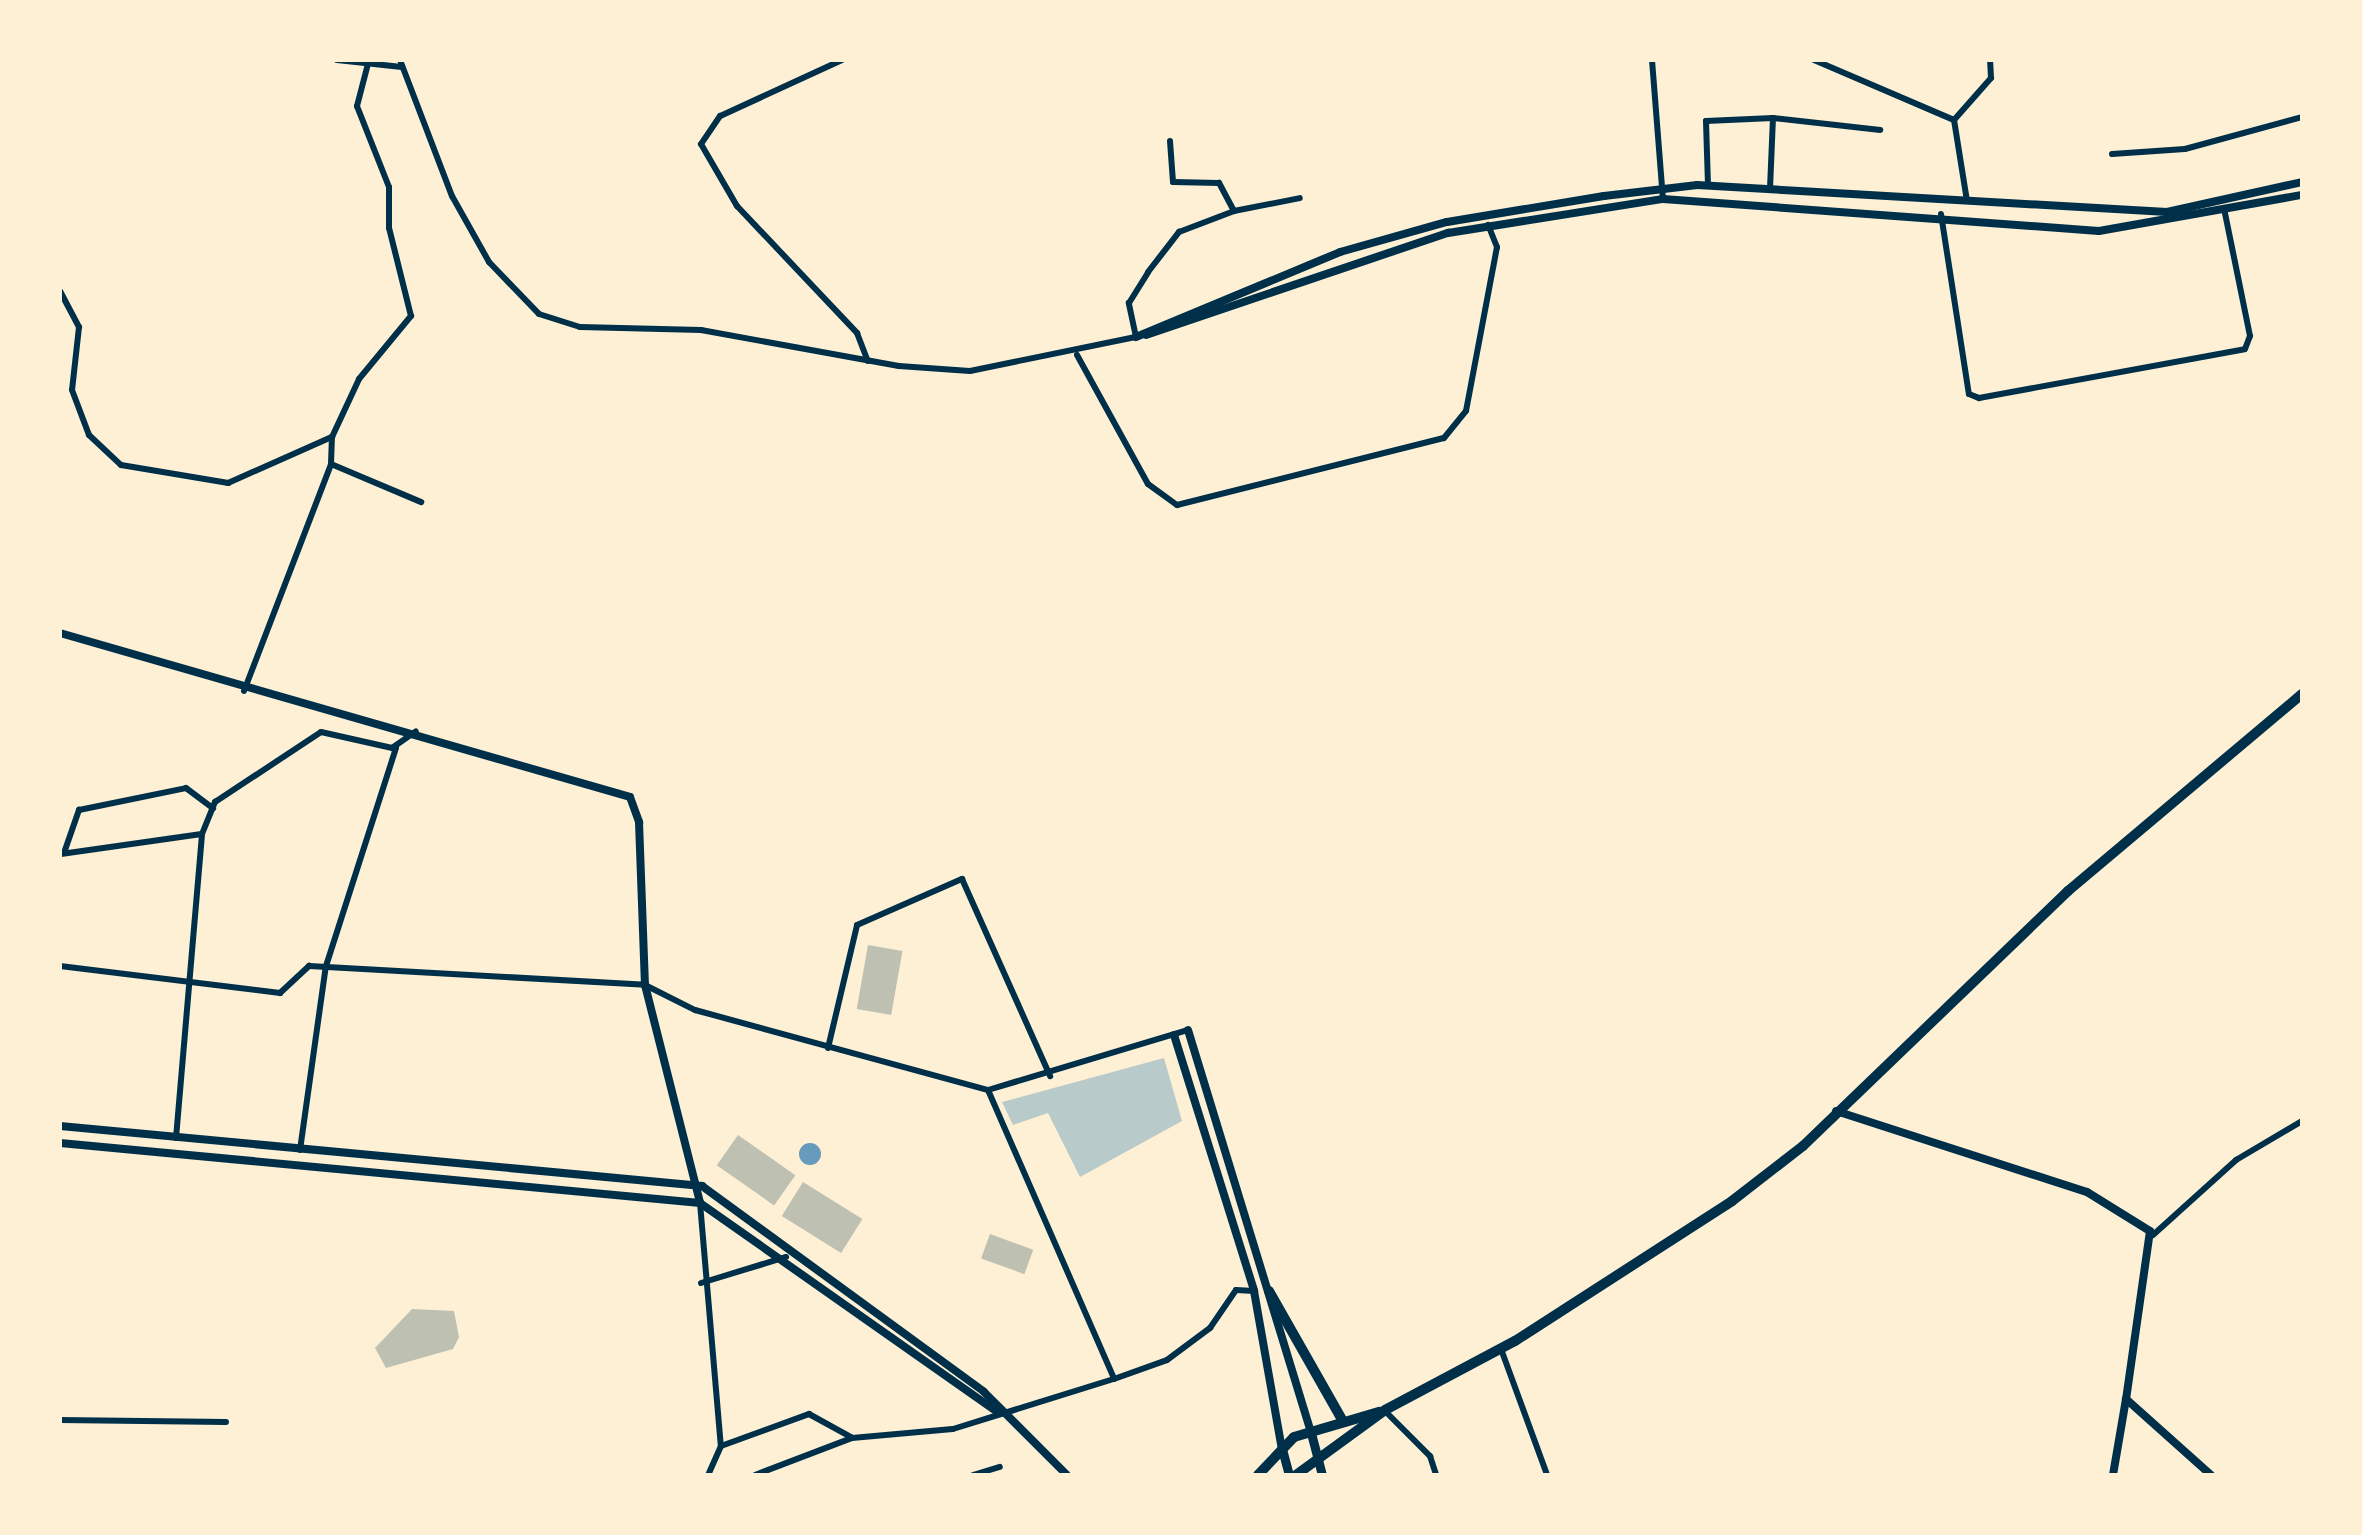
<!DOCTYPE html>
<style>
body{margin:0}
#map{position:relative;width:2362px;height:1535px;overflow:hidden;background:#fdf0d5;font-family:"Sofia Sans Condensed",sans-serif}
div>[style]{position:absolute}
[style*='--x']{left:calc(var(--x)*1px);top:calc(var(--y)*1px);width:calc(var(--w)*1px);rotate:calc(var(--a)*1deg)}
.green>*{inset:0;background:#b9caca}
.water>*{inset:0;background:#669bbc}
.round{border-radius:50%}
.building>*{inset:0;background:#bec0b2;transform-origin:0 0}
.minor>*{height:6px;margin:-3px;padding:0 3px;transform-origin:3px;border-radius:3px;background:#003049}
.tertiary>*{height:8px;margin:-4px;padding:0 4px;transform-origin:4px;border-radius:4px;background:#003049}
.secondary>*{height:9px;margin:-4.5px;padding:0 4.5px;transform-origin:4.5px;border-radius:4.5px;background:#003049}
.primary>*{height:10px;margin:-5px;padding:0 5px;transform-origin:5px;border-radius:5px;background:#003049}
span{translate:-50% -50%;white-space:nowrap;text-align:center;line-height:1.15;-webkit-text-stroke:8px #fdf0d5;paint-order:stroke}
.frame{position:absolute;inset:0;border:62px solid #fdf0d5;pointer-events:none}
</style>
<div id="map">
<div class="green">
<i style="clip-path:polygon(1164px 1058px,1182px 1121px,1080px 1177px,1048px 1113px,1013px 1125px,1002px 1102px)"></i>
</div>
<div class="water">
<i class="round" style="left:799px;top:1143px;width:22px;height:22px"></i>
</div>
<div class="building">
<i style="left:868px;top:945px;width:35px;height:65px;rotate:10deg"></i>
<i style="left:738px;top:1135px;width:70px;height:37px;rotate:35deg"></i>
<i style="left:803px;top:1182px;width:70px;height:40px;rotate:32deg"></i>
<i style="left:990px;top:1234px;width:46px;height:26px;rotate:20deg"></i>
<i style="clip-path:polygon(412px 1309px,454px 1311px,459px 1337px,453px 1349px,386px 1368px,375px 1348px)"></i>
</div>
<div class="minor">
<i style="--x:337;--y:60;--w:65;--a:6.1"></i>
<i style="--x:400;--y:60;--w:146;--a:69.1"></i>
<i style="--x:452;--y:196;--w:76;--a:60.7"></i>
<i style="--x:489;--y:262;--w:72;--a:46.1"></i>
<i style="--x:539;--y:314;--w:43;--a:17.6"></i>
<i style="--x:580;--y:327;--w:121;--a:1.4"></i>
<i style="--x:701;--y:330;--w:201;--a:10.3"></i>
<i style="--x:899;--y:366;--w:71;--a:4"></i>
<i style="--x:970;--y:371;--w:169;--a:-11.6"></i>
<i style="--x:1136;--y:337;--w:35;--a:-102"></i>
<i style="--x:1129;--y:303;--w:36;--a:-58"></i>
<i style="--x:1148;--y:272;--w:51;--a:-52.2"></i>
<i style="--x:1179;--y:232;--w:59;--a:-20.9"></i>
<i style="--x:1234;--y:211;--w:32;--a:-118"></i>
<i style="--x:1219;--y:183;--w:46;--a:-178.8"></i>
<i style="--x:1173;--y:182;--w:41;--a:-94.2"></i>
<i style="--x:842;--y:60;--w:134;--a:155.3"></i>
<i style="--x:720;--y:116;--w:34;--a:124"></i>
<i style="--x:701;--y:144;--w:72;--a:59.9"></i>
<i style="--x:737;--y:206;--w:175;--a:46.6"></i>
<i style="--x:857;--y:333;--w:30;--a:69"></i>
<i style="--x:1652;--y:60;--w:139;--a:85.5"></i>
<i style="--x:1814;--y:60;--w:152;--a:23.2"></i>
<i style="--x:2112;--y:154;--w:73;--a:-3.9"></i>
<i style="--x:2185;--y:149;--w:121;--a:-15.3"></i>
<i style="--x:1708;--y:185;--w:64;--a:-91.8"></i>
<i style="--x:1706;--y:121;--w:67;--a:-2.6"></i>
<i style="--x:1773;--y:118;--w:108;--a:6.4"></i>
<i style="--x:1770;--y:189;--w:71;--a:-87.6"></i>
<i style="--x:1967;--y:201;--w:82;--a:-99.1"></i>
<i style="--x:1954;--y:120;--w:56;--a:-48.6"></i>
<i style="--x:1991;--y:78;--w:18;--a:-93"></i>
<i style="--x:1234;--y:211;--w:67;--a:-11.1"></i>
<i style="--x:1941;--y:214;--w:182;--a:81.2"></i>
<i style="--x:1969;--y:394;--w:11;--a:22"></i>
<i style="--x:1979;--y:398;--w:270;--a:-10.4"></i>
<i style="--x:2245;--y:349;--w:14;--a:-69"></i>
<i style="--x:2250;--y:336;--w:126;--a:-101.5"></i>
<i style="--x:60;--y:291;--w:41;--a:62.2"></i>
<i style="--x:79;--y:327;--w:63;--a:96.3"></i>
<i style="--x:72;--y:390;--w:48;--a:69.3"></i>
<i style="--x:89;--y:435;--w:44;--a:43.2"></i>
<i style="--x:121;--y:465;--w:109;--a:9.5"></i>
<i style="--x:228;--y:483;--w:114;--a:-23.9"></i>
<i style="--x:1077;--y:355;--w:147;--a:61.2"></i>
<i style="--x:1148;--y:484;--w:36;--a:36"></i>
<i style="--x:1177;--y:505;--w:275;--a:-14.1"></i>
<i style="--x:1444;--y:438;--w:35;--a:-51"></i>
<i style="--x:1466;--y:411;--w:167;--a:-79.3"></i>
<i style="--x:1497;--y:247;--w:24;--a:-112"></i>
<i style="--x:331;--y:464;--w:98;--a:22.9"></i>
<i style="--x:244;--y:691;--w:243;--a:-69"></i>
<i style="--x:331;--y:464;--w:27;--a:-88"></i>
<i style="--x:332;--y:437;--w:64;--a:-65"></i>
<i style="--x:359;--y:379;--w:82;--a:-50.5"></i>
<i style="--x:411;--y:316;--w:91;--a:-104"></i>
<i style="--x:389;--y:228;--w:41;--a:-90"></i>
<i style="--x:389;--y:187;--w:87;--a:-111.6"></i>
<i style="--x:357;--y:106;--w:48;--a:-75.4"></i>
<i style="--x:64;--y:853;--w:46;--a:-70.8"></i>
<i style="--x:79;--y:810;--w:109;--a:-11.6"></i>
<i style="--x:186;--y:788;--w:34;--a:37"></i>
<i style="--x:61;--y:854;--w:142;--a:-8.1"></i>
<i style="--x:60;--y:966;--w:222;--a:7"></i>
<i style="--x:280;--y:993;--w:40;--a:-43"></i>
<i style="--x:309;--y:966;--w:337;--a:3.2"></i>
<i style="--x:645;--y:985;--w:56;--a:26.6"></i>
<i style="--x:695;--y:1010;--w:304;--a:15.3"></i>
<i style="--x:988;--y:1090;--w:209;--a:-16.7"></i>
<i style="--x:828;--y:1048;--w:126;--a:-76.7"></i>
<i style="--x:857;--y:925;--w:115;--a:-23.7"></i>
<i style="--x:962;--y:879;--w:216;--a:65.9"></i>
<i style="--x:988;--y:1090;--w:315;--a:66.4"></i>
<i style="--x:176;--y:1138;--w:305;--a:-85.1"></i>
<i style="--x:202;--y:834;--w:35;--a:-68"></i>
<i style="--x:215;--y:802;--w:127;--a:-33.4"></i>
<i style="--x:321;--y:732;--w:73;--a:12.7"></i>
<i style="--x:392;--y:748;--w:29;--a:-35"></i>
<i style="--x:300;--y:1150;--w:186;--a:-82"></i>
<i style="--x:326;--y:966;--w:229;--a:-72.2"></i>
<i style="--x:700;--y:1203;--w:244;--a:85.1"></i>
<i style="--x:721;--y:1446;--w:32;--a:114"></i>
<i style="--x:2153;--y:1235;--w:112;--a:-42.1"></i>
<i style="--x:2236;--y:1160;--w:77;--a:-30.6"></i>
<i style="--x:701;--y:1283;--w:89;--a:-17"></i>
<i style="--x:1501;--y:1349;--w:134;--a:69.9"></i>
<i style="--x:1385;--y:1411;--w:64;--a:45"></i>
<i style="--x:1430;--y:1456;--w:20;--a:72"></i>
<i style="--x:60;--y:1420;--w:166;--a:0.7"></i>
<i style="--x:721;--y:1446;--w:94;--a:-20"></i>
<i style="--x:809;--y:1414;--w:48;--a:28.7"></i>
<i style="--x:755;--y:1475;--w:104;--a:-20.9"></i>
<i style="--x:852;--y:1438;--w:101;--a:-5.1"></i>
<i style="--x:953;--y:1429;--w:169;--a:-17.3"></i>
<i style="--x:1114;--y:1379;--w:56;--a:-19.7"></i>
<i style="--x:1167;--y:1360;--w:54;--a:-36.7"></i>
<i style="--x:1210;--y:1328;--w:46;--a:-55.6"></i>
<i style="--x:1236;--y:1290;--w:18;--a:3"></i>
<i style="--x:973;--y:1475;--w:28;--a:-17"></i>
</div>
<div class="tertiary">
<i style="--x:1146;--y:335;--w:319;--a:-18.7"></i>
<i style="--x:1448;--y:233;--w:218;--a:-9"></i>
<i style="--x:1663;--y:199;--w:437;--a:4.2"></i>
<i style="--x:2099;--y:231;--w:206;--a:-10.1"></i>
<i style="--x:1136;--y:337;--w:221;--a:-22.6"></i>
<i style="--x:1340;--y:252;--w:111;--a:-15.7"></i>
<i style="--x:1447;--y:222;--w:159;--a:-9.4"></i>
<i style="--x:1604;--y:196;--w:94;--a:-6.7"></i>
<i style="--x:1697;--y:185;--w:471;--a:3.3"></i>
<i style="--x:2167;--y:212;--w:138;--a:-12.5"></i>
<i style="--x:60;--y:633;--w:593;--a:16.05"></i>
<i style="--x:630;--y:797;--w:27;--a:70"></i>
<i style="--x:639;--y:822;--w:163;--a:87.9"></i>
<i style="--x:645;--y:985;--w:225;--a:75.8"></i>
<i style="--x:1188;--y:1030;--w:421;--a:73"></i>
<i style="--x:1174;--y:1035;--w:268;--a:72.6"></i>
<i style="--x:1254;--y:1291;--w:160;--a:80"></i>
<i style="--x:1836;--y:1111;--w:264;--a:17.9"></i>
<i style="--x:2087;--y:1192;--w:74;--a:31.8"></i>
<i style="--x:2150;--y:1231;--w:170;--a:98.1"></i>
<i style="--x:2126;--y:1399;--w:114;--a:41.8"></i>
<i style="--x:60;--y:1126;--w:645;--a:5.34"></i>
<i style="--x:702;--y:1186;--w:349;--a:36.1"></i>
<i style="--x:984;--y:1392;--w:117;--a:45"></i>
<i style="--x:60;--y:1143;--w:643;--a:5.36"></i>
<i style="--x:700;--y:1203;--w:360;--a:35.1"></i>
<i style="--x:2113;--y:1475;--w:77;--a:-80.3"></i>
</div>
<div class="secondary">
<i style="--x:1311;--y:1433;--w:43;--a:75.3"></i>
<i style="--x:1282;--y:1449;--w:27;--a:75"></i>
</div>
<div class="primary">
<i style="--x:1269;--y:1291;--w:150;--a:60.4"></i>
<i style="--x:1258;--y:1475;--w:52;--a:-46.5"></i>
<i style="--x:1294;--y:1437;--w:89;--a:-16.4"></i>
<i style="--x:1296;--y:1475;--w:110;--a:-36.1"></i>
<i style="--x:1385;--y:1410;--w:147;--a:-28"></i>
<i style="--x:1515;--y:1341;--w:258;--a:-32.8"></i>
<i style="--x:1732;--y:1201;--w:90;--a:-37.8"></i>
<i style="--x:1803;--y:1146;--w:368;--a:-43.9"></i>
<i style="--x:2068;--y:891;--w:306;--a:-40.1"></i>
</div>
<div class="frame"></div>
</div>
